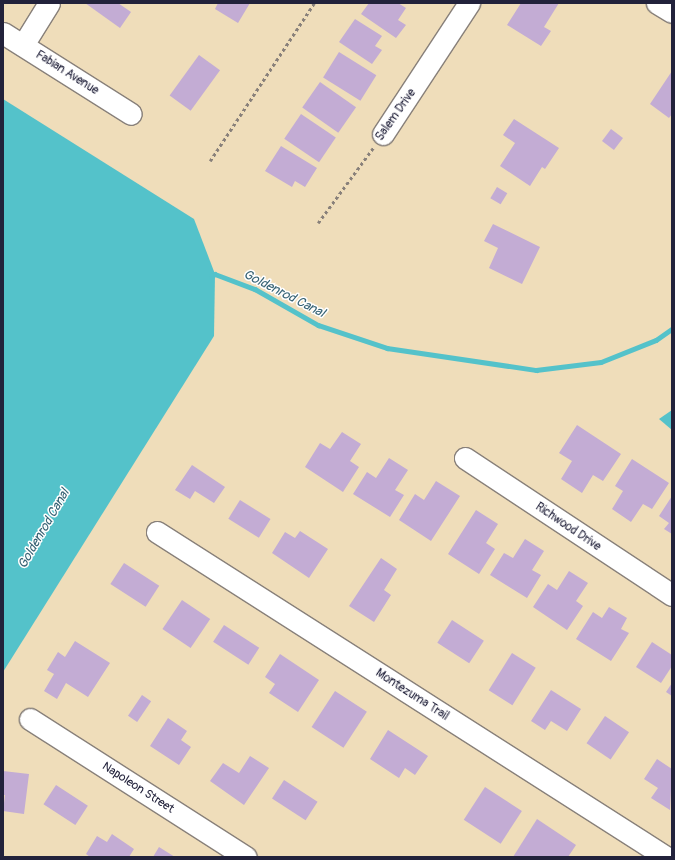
<!DOCTYPE html>
<style>
body{margin:0}
#map{position:relative;width:675px;height:860px;overflow:hidden;background:#efddba;font-family:Pangolin,sans-serif}
div>[style]{position:absolute}
[style*='--x']{left:calc(var(--x)*1px);top:calc(var(--y)*1px);width:calc(var(--w)*1px);rotate:calc(var(--a)*1deg)}
.water>*{inset:0;background:#54c2ca}
.stream>*{height:4.5px;margin:-2.25px;padding:0 2.25px;transform-origin:2.25px;border-radius:2.25px;background:#54c2ca}
.building>*{inset:0;background:#c3acd4;transform-origin:0 0}
.path>*{height:2.5px;margin-top:-1.25px;transform-origin:0;background:repeating-linear-gradient(90deg,#88807a 0 3px,transparent 0 6px)}
.roads{filter:drop-shadow(1px 0 #88807a) drop-shadow(-1px 0 #88807a) drop-shadow(0 1px #88807a) drop-shadow(0 -1px #88807a)}
.minor>*{height:21px;margin:-10.5px;padding:0 10.5px;transform-origin:10.5px;border-radius:10.5px;background:#fff}
span{translate:-50% -50%;white-space:nowrap;text-align:center;line-height:1.15;-webkit-text-stroke:3px #fff;paint-order:stroke}
.street-label{font-size:12px;color:#22223b}
.water-label{font-size:13px;color:#366274;font-style:italic}
.frame{position:absolute;inset:0;border:4px solid #22223b;pointer-events:none}
</style>
<div id="map">
<div class="water">
<i style="clip-path:polygon(3px 99px,194px 219px,215px 274px,214px 336px,3px 672px)"></i>
<i style="clip-path:polygon(672px 410px,672px 430px,659px 419px)"></i>
</div>
<div class="stream">
<i style="--x:211;--y:276;--w:4;--a:-27"></i>
<i style="--x:215;--y:274;--w:43;--a:20.6"></i>
<i style="--x:255;--y:289;--w:73;--a:29.7"></i>
<i style="--x:318;--y:325;--w:73;--a:18.4"></i>
<i style="--x:387;--y:348;--w:151;--a:8.4"></i>
<i style="--x:536;--y:370;--w:65;--a:-7"></i>
<i style="--x:601;--y:362;--w:59;--a:-21.8"></i>
<i style="--x:656;--y:340;--w:19;--a:-35"></i>
</div>
<div class="building">
<i style="clip-path:polygon(85px 3px,118px 3px,131px 12px,120px 28px)"></i>
<i style="clip-path:polygon(218px 3px,250px 3px,238px 23px,215px 9px)"></i>
<i style="clip-path:polygon(369px 3px,398px 3px,406px 8px,398px 20px,406px 25px,396px 38px,361px 14px)"></i>
<i style="clip-path:polygon(521px 3px,559px 3px,544px 27px,551px 31px,541px 46px,507px 25px)"></i>
<i style="clip-path:polygon(355px 19px,382px 36px,375px 46px,382px 50px,372px 64px,339px 42px)"></i>
<i style="left:339px;top:52px;width:44px;height:30px;rotate:32deg"></i>
<i style="left:199px;top:55px;width:26px;height:50px;rotate:36deg"></i>
<i style="clip-path:polygon(672px 71px,672px 114px,669px 118px,650px 104px)"></i>
<i style="left:320px;top:82px;width:44px;height:31px;rotate:35deg"></i>
<i style="left:301px;top:114px;width:42px;height:30px;rotate:34deg"></i>
<i style="clip-path:polygon(514px 119px,559px 148px,545px 169px,542px 167px,530px 186px,500px 166px,515px 143px,503px 135px)"></i>
<i style="left:611px;top:129px;width:15px;height:15px;rotate:37deg"></i>
<i style="clip-path:polygon(281px 146px,317px 168px,305px 187px,295px 181px,292px 187px,265px 171px)"></i>
<i style="left:497px;top:187px;width:12px;height:13px;rotate:31deg"></i>
<i style="clip-path:polygon(493px 224px,540px 247px,522px 284px,489px 268px,498px 248px,484px 241px)"></i>
<i style="clip-path:polygon(577px 425px,621px 454px,603px 481px,593px 475px,582px 493px,561px 479px,572px 461px,559px 453px)"></i>
<i style="clip-path:polygon(342px 432px,361px 444px,350px 461px,359px 467px,343px 492px,305px 467px,320px 443px,330px 449px)"></i>
<i style="clip-path:polygon(389px 458px,408px 470px,395px 490px,404px 495px,390px 517px,353px 494px,367px 472px,376px 478px)"></i>
<i style="clip-path:polygon(632px 459px,669px 483px,652px 509px,643px 504px,631px 522px,612px 509px,623px 491px,615px 486px)"></i>
<i style="clip-path:polygon(192px 465px,225px 487px,214px 503px,195px 491px,190px 499px,175px 490px)"></i>
<i style="clip-path:polygon(436px 481px,460px 496px,431px 541px,399px 520px,415px 494px,424px 500px)"></i>
<i style="clip-path:polygon(672px 496px,672px 534px,664px 529px,669px 523px,659px 516px)"></i>
<i style="left:240px;top:500px;width:36px;height:22px;rotate:32deg"></i>
<i style="clip-path:polygon(476px 510px,498px 524px,486px 543px,495px 549px,479px 574px,448px 554px)"></i>
<i style="clip-path:polygon(300px 531px,328px 549px,309px 578px,272px 553px,285px 532px,295px 538px)"></i>
<i style="clip-path:polygon(525px 539px,544px 551px,532px 570px,541px 575px,527px 598px,490px 575px,504px 553px,513px 558px)"></i>
<i style="clip-path:polygon(381px 558px,397px 569px,384px 590px,391px 595px,374px 622px,349px 606px)"></i>
<i style="left:124px;top:563px;width:42px;height:25px;rotate:33deg"></i>
<i style="clip-path:polygon(569px 571px,588px 583px,576px 601px,583px 606px,567px 630px,533px 607px,548px 584px,557px 590px)"></i>
<i style="left:182px;top:600px;width:34px;height:35px;rotate:34deg"></i>
<i style="clip-path:polygon(609px 607px,627px 618px,621px 629px,629px 633px,611px 661px,576px 639px,593px 612px,602px 618px)"></i>
<i style="left:452px;top:620px;width:38px;height:27px;rotate:33deg"></i>
<i style="left:224px;top:625px;width:42px;height:20px;rotate:33deg"></i>
<i style="clip-path:polygon(75px 641px,110px 663px,88px 697px,66px 683px,57px 699px,44px 691px,54px 674px,47px 670px,58px 652px,65px 657px)"></i>
<i style="clip-path:polygon(652px 642px,672px 655px,672px 666px,661px 683px,636px 667px)"></i>
<i style="left:512px;top:653px;width:28px;height:44px;rotate:32deg"></i>
<i style="clip-path:polygon(280px 654px,319px 680px,298px 712px,269px 693px,275px 684px,265px 677px)"></i>
<i style="clip-path:polygon(672px 683px,672px 696px,666px 692px)"></i>
<i style="clip-path:polygon(551px 690px,581px 709px,567px 731px,551px 721px,545px 730px,531px 721px)"></i>
<i style="left:335px;top:691px;width:38px;height:43px;rotate:33deg"></i>
<i style="left:142px;top:695px;width:11px;height:25px;rotate:34deg"></i>
<i style="left:605px;top:716px;width:29px;height:33px;rotate:34deg"></i>
<i style="clip-path:polygon(168px 718px,187px 731px,181px 740px,191px 747px,179px 765px,150px 746px)"></i>
<i style="clip-path:polygon(388px 730px,428px 756px,415px 775px,405px 768px,399px 778px,370px 759px)"></i>
<i style="clip-path:polygon(250px 756px,269px 768px,244px 805px,210px 781px,223px 763px,239px 773px)"></i>
<i style="clip-path:polygon(657px 759px,672px 769px,670px 810px,651px 798px,658px 788px,644px 779px)"></i>
<i style="clip-path:polygon(3px 771px,29px 774px,24px 814px,3px 811px,5px 795px,3px 795px)"></i>
<i style="left:284px;top:780px;width:40px;height:22px;rotate:33deg"></i>
<i style="left:56px;top:785px;width:38px;height:23px;rotate:33deg"></i>
<i style="left:485px;top:787px;width:44px;height:39px;rotate:33deg"></i>
<i style="clip-path:polygon(537px 819px,576px 845px,568px 857px,513px 857px)"></i>
<i style="clip-path:polygon(112px 834px,134px 849px,129px 857px,90px 857px,86px 854px,97px 836px,107px 842px)"></i>
<i style="clip-path:polygon(159px 847px,175px 857px,153px 857px)"></i>
</div>
<div class="path">
<i style="--x:210;--y:161;--w:189;--a:-56.6"></i>
<i style="--x:318;--y:223;--w:93;--a:-53.7"></i>
</div>
<div class="roads">
<div class="minor">
<i style="--x:657;--y:3;--w:17;--a:31"></i>
<i style="--x:3;--y:33;--w:151;--a:32.3"></i>
<i style="--x:23;--y:45;--w:49;--a:-58.2"></i>
<i style="--x:383;--y:134;--w:157;--a:-56.7"></i>
<i style="--x:465;--y:458;--w:248;--a:33.5"></i>
<i style="--x:157;--y:532;--w:604;--a:32.56"></i>
<i style="--x:30;--y:719;--w:256;--a:32.6"></i>
</div>
</div>
<div class="street-label">
<span style="left:67px;top:73px;rotate:32deg">Fabian Avenue</span>
<span style="left:396px;top:115px;rotate:-55deg">Salem Drive</span>
<span style="left:568px;top:527px;rotate:34deg">Richwood Drive</span>
<span style="left:412px;top:695px;rotate:33deg">Montezuma Trail</span>
<span style="left:138px;top:788px;rotate:33deg">Napoleon Street</span>
</div>
<div class="water-label">
<span style="left:284px;top:294px;rotate:27deg">Goldenrod Canal</span>
<span style="left:44px;top:529px;rotate:-60deg">Goldenrod Canal</span>
</div>
<div class="frame"></div>
</div>
